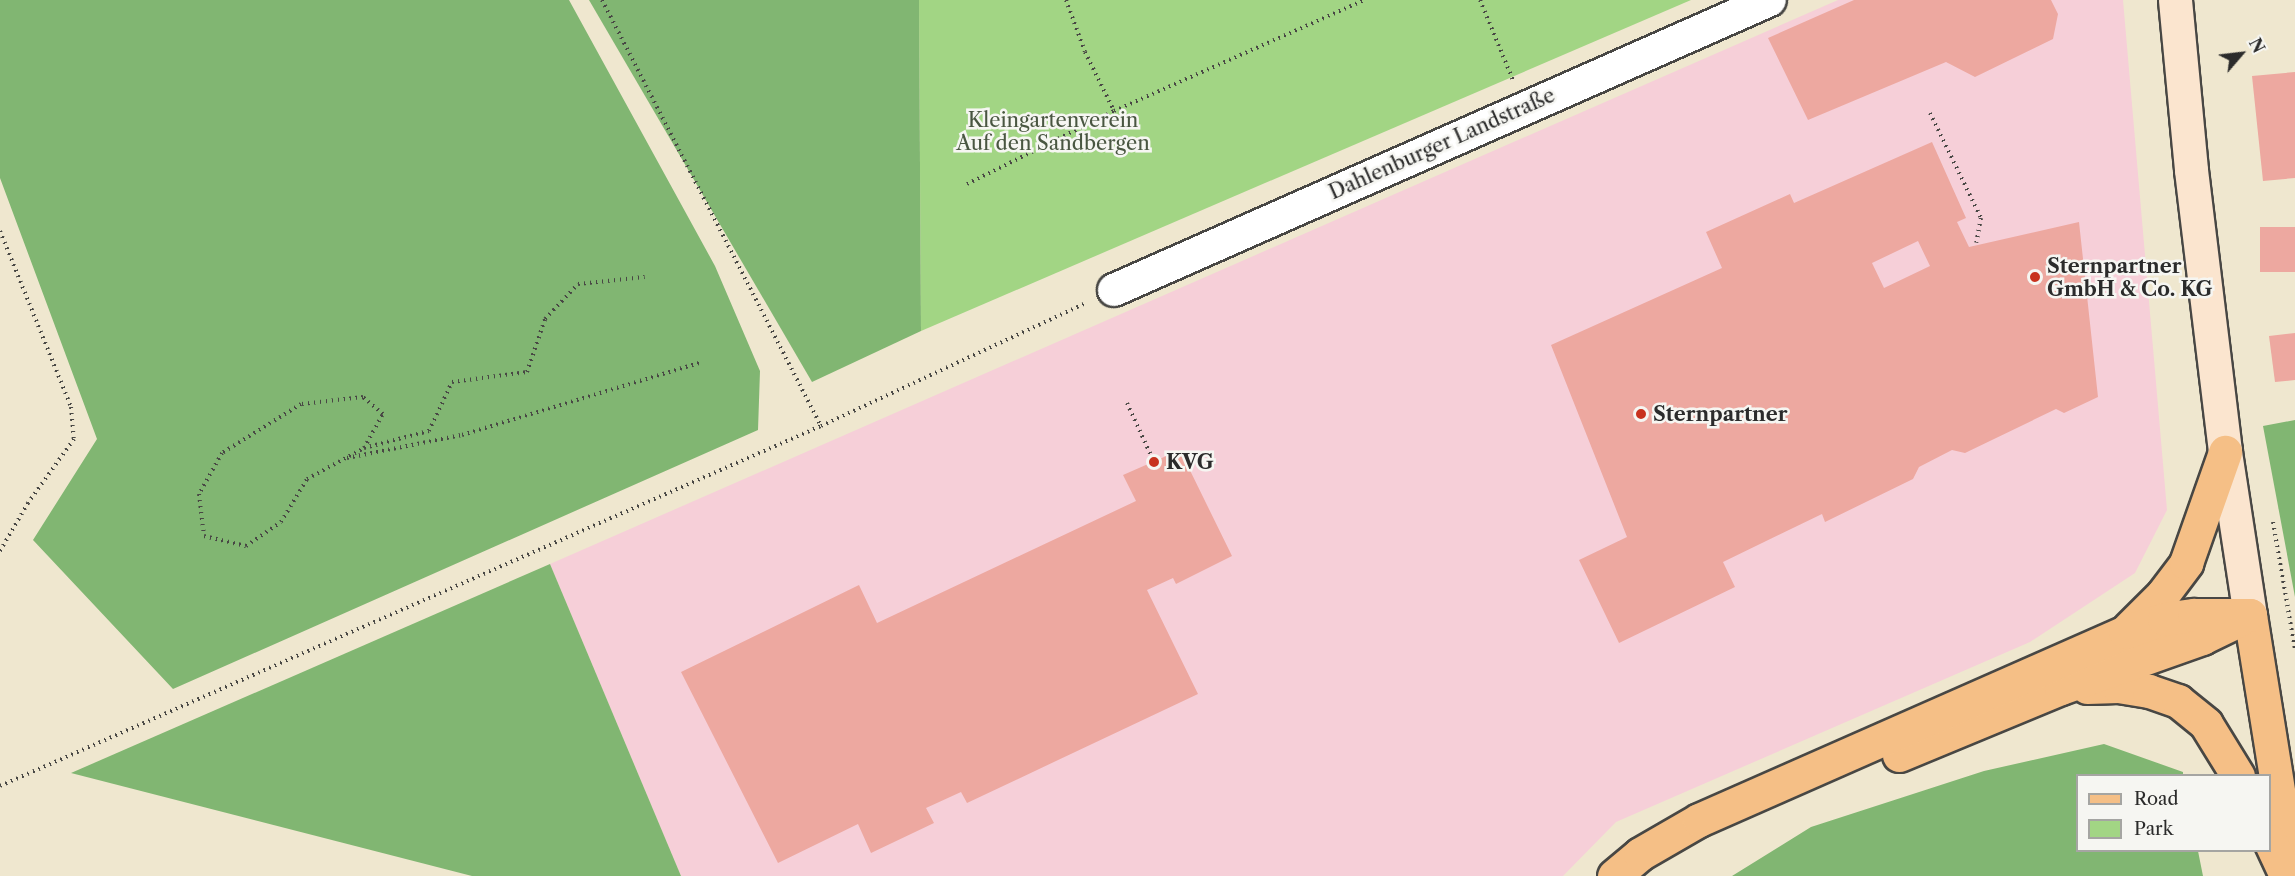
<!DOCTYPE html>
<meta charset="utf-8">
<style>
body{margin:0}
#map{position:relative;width:2295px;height:876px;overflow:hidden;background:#efe7cf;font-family:"Libre Caslon Text",serif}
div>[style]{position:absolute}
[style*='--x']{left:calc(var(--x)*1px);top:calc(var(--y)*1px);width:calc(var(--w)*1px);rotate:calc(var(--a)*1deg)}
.built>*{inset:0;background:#f6cfd8}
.green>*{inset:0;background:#a2d584}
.forest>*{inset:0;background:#81b672}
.building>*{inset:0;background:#eda8a0;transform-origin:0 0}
.path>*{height:4px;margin-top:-2px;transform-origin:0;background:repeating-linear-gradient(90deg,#484744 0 1.5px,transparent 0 6px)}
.roads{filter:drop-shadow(2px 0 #484744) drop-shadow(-2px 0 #484744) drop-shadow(0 2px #484744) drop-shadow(0 -2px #484744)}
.minor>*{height:32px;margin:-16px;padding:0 16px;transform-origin:16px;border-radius:16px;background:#fff}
.secondary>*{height:33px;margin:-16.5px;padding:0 16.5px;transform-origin:16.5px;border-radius:16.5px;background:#fbe5cf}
.primary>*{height:33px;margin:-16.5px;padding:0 16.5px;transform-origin:16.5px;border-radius:16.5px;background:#f5bf86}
.trunk>*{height:33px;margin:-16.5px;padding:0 16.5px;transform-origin:16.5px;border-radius:16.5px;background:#f5bf86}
.dots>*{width:16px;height:16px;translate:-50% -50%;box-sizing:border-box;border:3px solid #f6f6f2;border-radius:50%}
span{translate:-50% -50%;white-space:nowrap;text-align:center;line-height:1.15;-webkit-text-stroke:5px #f6f6f2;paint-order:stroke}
.park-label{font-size:20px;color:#495641}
.street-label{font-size:20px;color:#2b2b2b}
.poi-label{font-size:20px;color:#2b2b2b;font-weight:700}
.left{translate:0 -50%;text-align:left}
.legend{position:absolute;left:2076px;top:774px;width:195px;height:78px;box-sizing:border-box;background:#f6f6f2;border:2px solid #a5a5a2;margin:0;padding:8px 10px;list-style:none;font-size:18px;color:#2b2b2b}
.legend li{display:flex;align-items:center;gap:12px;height:30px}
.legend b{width:30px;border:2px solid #a5a5a2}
.north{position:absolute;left:2211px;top:24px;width:60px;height:60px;-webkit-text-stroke:4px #f6f6f2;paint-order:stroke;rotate:62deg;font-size:16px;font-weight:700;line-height:24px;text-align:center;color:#2b2b2b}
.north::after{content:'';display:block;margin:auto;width:21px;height:27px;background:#2b2b2b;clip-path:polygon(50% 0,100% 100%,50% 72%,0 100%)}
</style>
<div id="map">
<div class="built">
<i style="clip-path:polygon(1838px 0,2123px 0,2167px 510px,2135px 573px,2030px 642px,1616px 822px,1563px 876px,681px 876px,550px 564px)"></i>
</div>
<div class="green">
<i style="clip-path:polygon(919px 0,1691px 0,921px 331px)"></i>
</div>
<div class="forest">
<i style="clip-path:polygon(0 0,569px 0,715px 266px,760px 371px,758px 430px,173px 689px,33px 540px,97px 439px,0 178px)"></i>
<i style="clip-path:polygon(589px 0,919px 0,921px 331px,812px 382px)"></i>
<i style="clip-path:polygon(2295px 420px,2295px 597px,2263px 426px)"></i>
<i style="clip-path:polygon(550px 564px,681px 876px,472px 876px,71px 773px)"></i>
<i style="clip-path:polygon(2104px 744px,2183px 772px,2183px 775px,2078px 776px,2078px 850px,2198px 851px,2203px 876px,1732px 876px,1811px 827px,1984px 771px)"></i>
</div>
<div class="building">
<i style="clip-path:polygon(1854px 0,2051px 0,2058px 14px,2053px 39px,1975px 77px,1946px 62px,1808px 120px,1768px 38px)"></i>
<i style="clip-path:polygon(2295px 72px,2295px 178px,2263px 181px,2252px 76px)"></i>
<i style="clip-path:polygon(evenodd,1932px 142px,1966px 218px,1957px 222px,1969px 247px,2079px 222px,2098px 397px,2064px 413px,2056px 409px,1965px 453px,1952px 450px,1919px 467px,1913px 479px,1825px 522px,1822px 514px,1723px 562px,1735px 587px,1619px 643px,1579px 560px,1627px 537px,1551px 345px,1722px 268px,1706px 232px,1790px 194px,1794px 203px,1932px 142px,1918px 241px,1930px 266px,1884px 288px,1872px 263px,1918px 241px)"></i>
<i style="left:2295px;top:227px;width:45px;height:35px;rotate:90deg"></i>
<i style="clip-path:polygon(2295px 333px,2295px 380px,2275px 382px,2269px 336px)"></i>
<i style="clip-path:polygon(1180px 450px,1232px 556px,1176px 584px,1173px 578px,1147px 590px,1198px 694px,967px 803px,961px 792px,926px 808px,934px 823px,871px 853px,858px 824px,778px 863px,681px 672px,859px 585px,877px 623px,1136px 501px,1123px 475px)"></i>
</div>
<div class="path">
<i style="--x:602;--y:0;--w:479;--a:62.8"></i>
<i style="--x:1066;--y:0;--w:55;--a:69.9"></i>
<i style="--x:1085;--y:52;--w:66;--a:63.8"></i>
<i style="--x:1480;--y:0;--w:87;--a:67.6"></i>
<i style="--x:1930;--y:113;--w:117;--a:64.1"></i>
<i style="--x:1981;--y:218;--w:25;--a:101"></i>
<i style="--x:967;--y:184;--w:164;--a:-26.4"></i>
<i style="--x:1114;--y:111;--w:274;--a:-23.9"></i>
<i style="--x:0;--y:231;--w:190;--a:68"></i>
<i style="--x:71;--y:407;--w:32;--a:85"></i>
<i style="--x:74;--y:439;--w:79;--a:125.7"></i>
<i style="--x:28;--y:503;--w:56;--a:120.3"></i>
<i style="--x:1127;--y:403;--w:65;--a:65.4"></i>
<i style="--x:364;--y:448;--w:39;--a:-61"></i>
<i style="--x:383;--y:414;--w:26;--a:-140"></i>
<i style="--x:363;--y:397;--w:62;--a:173.6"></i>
<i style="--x:301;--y:404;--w:93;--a:148.2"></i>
<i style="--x:222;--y:453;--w:47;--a:119.3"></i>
<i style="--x:199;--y:494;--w:42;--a:83.2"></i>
<i style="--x:204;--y:536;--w:43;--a:13.4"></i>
<i style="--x:246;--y:546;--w:42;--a:-34.4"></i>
<i style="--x:281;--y:522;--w:50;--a:-58.8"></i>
<i style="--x:307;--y:479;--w:65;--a:-28.5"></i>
<i style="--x:364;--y:448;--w:67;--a:-14.7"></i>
<i style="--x:429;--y:431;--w:54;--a:-64.9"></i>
<i style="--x:452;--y:382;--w:76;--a:-7.6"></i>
<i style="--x:527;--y:372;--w:56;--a:-71.2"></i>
<i style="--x:545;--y:319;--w:48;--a:-46.7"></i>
<i style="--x:578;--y:284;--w:67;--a:-6"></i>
<i style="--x:347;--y:458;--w:117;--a:-11.3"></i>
<i style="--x:462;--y:435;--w:251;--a:-16.9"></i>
<i style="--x:2273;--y:522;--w:129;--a:80.2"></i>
<i style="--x:0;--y:786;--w:896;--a:-23.68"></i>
<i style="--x:821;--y:426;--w:292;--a:-24.9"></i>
</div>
<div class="roads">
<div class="minor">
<i style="--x:1114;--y:290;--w:717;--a:-23.85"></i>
</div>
<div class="secondary">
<i style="--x:2175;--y:0;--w:171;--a:84.6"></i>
<i style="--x:2191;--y:170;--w:284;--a:83.1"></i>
<i style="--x:2225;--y:452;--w:165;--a:81.3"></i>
</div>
<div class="primary">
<i style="--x:2250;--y:615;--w:264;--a:80.9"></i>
</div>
<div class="trunk">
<i style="--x:2129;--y:628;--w:48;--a:-45"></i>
<i style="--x:2163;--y:594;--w:39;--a:-53"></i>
<i style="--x:2186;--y:563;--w:118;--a:-70.6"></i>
<i style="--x:2087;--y:687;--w:31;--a:-2"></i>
<i style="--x:2118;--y:686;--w:31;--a:9"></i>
<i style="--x:2149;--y:691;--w:31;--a:19"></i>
<i style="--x:2178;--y:701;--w:36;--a:39"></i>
<i style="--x:2206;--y:724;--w:61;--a:58.4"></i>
<i style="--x:1899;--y:755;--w:175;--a:-22.5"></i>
<i style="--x:2061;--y:688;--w:150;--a:-19.5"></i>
<i style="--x:2202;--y:638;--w:43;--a:-26"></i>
<i style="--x:2270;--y:841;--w:38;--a:65"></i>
<i style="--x:1614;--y:876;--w:34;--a:-40"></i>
<i style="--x:1640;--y:854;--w:68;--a:-30"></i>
<i style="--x:1699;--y:820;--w:466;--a:-23.8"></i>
<i style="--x:2125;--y:632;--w:41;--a:-18.4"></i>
<i style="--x:2164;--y:619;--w:30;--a:-8"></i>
<i style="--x:2194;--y:615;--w:56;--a:0"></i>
</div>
</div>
<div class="dots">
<i style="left:2035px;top:277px;background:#c8321e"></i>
<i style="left:1641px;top:414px;background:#c8321e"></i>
<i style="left:1154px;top:462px;background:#c8321e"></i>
</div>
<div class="park-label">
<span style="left:1053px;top:132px">Kleingartenverein<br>Auf den Sandbergen</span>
</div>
<div class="street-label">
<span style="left:1442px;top:144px;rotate:-24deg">Dahlenburger Landstraße</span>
</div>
<div class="poi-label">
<span class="left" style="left:2047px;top:278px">Sternpartner<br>GmbH &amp; Co. KG</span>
<span class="left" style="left:1653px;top:414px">Sternpartner</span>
<span class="left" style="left:1166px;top:462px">KVG</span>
</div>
<ul class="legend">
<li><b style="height:8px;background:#f5bf86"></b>Road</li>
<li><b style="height:16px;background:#a2d584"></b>Park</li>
</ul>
<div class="north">N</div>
</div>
